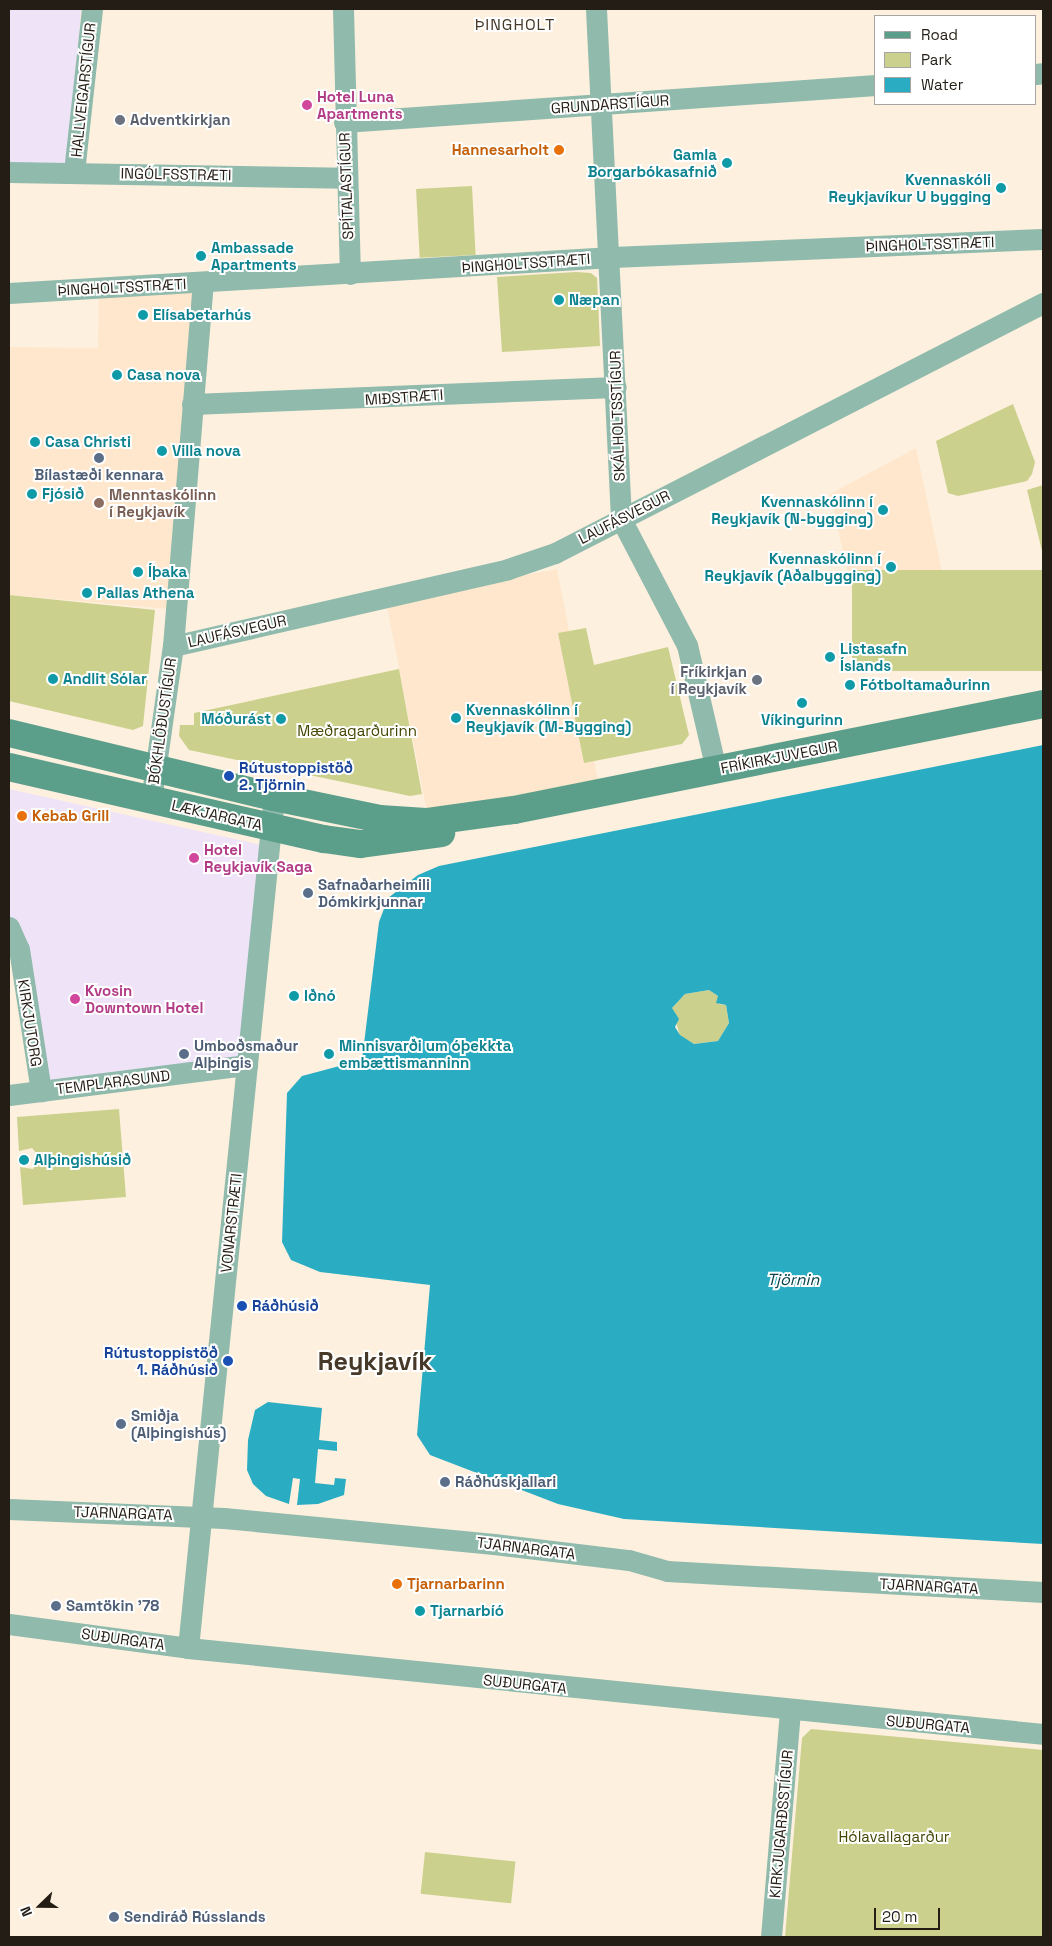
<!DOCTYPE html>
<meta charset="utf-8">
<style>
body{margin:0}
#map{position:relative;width:1052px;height:1946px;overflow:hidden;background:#fef0df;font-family:"Space Grotesk",sans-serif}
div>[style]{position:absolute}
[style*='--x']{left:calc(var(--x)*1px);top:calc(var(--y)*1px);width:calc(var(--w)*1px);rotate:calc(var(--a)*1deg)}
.commercial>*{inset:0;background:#efe3f7}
.built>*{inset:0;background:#fee7cc;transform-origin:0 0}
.green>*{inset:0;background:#cbd18c;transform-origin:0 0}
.water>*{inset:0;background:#2aadc3}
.street>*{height:21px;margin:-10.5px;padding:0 10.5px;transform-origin:10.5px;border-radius:10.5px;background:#8fbaac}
.secondary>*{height:28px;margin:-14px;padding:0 14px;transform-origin:14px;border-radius:14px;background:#5b9e8a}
.dots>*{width:14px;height:14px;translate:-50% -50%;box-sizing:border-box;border:2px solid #fff;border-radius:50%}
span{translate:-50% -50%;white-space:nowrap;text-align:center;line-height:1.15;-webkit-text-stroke:4px #fff;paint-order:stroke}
.street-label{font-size:15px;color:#231d15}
.hotel-label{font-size:15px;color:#b23c85;font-weight:700}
.left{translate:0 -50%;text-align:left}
.worship-label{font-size:15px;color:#5b616d;font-weight:700}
.right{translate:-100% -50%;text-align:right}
.food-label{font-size:15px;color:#c56008;font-weight:700}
.culture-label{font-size:15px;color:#0d838f;font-weight:700}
.service-label{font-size:15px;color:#4e5e75;font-weight:700}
.education-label{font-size:15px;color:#785e54;font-weight:700}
.park-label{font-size:15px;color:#434500}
.transit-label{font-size:15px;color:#164399;font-weight:700}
.neighbourhood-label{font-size:16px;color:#473928;letter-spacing:1px}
.water-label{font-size:16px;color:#09414b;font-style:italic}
.town-label{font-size:25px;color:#473928;font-weight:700}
.frame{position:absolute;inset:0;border:10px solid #231d15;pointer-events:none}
.legend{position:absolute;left:874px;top:15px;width:162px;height:90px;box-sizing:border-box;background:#fff;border:1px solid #a7a5a1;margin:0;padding:6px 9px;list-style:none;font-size:15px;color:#231d15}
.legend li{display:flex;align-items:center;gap:10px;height:25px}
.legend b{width:25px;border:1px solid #a7a5a1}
.north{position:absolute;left:15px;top:1881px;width:50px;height:50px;-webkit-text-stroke:4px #fff;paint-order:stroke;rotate:248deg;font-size:14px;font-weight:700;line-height:20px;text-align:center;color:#231d15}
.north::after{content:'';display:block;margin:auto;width:18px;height:22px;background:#231d15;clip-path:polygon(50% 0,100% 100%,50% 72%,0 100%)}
.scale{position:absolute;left:874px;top:1908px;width:66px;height:22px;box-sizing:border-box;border:2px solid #231d15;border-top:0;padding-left:6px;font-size:15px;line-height:18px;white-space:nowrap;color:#231d15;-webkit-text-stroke:4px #fff;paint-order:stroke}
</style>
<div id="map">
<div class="commercial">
<i style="clip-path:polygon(9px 9px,81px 9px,70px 167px,9px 168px)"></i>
<i style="clip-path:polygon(9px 789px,262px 845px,243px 1062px,46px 1087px,9px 935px)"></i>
</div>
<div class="built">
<i style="clip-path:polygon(196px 288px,180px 610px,9px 595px,9px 347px,98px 348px,99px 291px)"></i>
<i style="clip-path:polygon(916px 448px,946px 590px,856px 609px,830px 494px)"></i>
<i style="left:557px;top:569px;width:221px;height:174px;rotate:79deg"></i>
</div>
<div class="green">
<i style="left:472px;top:186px;width:69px;height:56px;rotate:87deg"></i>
<i style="clip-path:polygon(576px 272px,591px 273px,597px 278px,600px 346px,502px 352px,497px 277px)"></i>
<i style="clip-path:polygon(1013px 404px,1035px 462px,1032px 474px,1027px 481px,1009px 485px,958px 496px,948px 493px,936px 441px)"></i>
<i style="clip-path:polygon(1043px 485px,1043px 555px,1027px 490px)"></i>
<i style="left:1043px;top:570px;width:101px;height:191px;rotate:90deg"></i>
<i style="clip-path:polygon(9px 595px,155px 610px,143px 726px,133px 730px,9px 701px)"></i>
<i style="clip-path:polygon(586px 628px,594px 665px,668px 647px,689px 735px,682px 744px,584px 763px,558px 633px)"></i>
<i style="clip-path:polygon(399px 669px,422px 794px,410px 796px,189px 750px,179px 736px,180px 725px,194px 725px,194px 713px)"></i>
<i style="clip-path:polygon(709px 990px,718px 996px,719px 1004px,726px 1005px,729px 1023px,718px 1041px,694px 1044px,680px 1036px,672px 1008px,685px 994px)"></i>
<i style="clip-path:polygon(119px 1109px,126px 1197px,23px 1205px,20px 1167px,33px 1169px,40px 1158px,32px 1148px,19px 1151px,17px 1117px)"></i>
<i style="clip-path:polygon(811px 1729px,1043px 1750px,1043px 1937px,785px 1937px,802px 1738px)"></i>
<i style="left:425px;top:1852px;width:91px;height:42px;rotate:6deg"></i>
</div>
<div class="water">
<i style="clip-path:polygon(evenodd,1043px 745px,1043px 1544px,624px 1519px,558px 1504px,430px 1455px,417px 1435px,430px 1285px,320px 1272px,291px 1260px,282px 1242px,287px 1093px,302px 1076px,362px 1060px,379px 922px,388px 898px,418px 875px,439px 866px,1043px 745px,709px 990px,718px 996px,716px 1003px,726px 1005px,729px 1023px,718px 1041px,694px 1044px,680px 1035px,675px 1027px,679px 1019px,672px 1008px,685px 994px,709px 990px)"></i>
<i style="clip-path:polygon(268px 1402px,322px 1408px,319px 1440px,337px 1442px,337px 1451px,318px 1449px,315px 1483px,334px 1485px,335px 1478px,346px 1479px,344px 1495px,318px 1504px,297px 1505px,300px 1479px,293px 1478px,289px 1504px,266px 1496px,253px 1484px,247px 1470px,248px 1440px,255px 1410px)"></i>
</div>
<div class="street">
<i style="--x:343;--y:9;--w:265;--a:88.5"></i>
<i style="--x:596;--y:9;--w:511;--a:87.19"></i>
<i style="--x:621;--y:519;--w:142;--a:62.4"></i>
<i style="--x:687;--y:645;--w:128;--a:76.9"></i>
<i style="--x:1036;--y:74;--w:7;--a:-8"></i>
<i style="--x:344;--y:122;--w:533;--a:-3.98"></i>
<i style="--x:9;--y:172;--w:335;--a:1"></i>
<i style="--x:74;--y:172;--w:164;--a:-83.7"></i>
<i style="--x:9;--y:293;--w:604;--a:-3.42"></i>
<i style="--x:612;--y:257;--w:431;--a:-2.4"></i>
<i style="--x:192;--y:404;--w:424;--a:-2.3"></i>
<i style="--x:173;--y:646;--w:344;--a:-12.9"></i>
<i style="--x:508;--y:569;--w:50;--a:-18.8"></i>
<i style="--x:555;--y:553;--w:548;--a:-27.13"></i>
<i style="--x:151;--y:800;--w:156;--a:-81.9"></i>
<i style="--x:173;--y:646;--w:364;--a:-85.3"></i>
<i style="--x:9;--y:927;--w:24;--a:66"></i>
<i style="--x:19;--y:949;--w:144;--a:81.2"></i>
<i style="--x:9;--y:1095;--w:240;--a:-7.2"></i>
<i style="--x:9;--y:1509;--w:215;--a:2.4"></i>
<i style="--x:224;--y:1518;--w:271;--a:5.5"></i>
<i style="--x:494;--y:1544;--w:136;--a:6.8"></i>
<i style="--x:629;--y:1560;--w:40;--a:16"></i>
<i style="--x:667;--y:1571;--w:377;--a:3.2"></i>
<i style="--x:9;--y:1624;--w:181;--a:7.6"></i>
<i style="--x:188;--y:1648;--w:859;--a:5.74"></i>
<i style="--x:188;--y:1648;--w:855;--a:-84.23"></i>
<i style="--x:771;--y:1937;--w:226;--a:-85.2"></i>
</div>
<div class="secondary">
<i style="--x:9;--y:733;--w:273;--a:13.6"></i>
<i style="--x:274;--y:797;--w:108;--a:11.7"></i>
<i style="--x:380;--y:819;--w:46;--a:3.7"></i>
<i style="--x:426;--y:822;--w:89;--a:-7.8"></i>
<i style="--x:514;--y:810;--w:540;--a:-11.33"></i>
<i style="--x:9;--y:767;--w:323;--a:12.9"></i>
<i style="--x:324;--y:839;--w:37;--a:8"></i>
<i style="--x:361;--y:844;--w:81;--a:-7.8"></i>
</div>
<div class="dots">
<i style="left:307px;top:105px;background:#d1479c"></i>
<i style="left:120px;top:120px;background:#6b7280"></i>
<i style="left:559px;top:150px;background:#e8710a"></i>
<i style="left:727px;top:163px;background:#0f9aa8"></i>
<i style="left:1001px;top:188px;background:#0f9aa8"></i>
<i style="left:201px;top:256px;background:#0f9aa8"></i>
<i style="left:559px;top:300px;background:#0f9aa8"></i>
<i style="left:143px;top:315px;background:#0f9aa8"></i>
<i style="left:117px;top:375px;background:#0f9aa8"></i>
<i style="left:35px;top:442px;background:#0f9aa8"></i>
<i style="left:162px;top:451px;background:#0f9aa8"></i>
<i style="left:99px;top:458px;background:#5c6f8a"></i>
<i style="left:32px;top:494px;background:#0f9aa8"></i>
<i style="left:99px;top:503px;background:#8d6e63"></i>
<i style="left:883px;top:510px;background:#0f9aa8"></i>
<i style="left:891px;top:567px;background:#0f9aa8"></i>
<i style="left:138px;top:572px;background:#0f9aa8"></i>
<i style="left:87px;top:593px;background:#0f9aa8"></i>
<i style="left:830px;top:657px;background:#0f9aa8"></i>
<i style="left:53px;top:679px;background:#0f9aa8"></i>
<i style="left:757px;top:680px;background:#6b7280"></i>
<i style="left:850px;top:685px;background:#0f9aa8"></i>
<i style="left:802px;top:703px;background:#0f9aa8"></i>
<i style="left:456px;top:718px;background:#0f9aa8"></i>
<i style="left:281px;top:719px;background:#0f9aa8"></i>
<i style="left:229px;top:776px;background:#1a4fb4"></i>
<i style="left:22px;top:816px;background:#e8710a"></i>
<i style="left:194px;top:858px;background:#d1479c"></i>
<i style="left:308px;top:893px;background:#5c6f8a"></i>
<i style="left:294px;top:996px;background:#0f9aa8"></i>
<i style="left:75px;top:999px;background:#d1479c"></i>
<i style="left:184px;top:1054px;background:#5c6f8a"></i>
<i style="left:329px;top:1054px;background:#0f9aa8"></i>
<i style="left:24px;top:1160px;background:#0f9aa8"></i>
<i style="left:242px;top:1306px;background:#1a4fb4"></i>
<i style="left:228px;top:1361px;background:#1a4fb4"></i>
<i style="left:121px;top:1424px;background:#5c6f8a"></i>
<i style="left:445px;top:1482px;background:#5c6f8a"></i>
<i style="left:397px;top:1584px;background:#e8710a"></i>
<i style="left:56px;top:1606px;background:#5c6f8a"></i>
<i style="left:420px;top:1611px;background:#0f9aa8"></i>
<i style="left:114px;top:1917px;background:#5c6f8a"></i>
</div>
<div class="street-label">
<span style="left:83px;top:90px;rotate:-84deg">HALLVEIGARSTÍGUR</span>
<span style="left:610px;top:104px;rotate:-4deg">GRUNDARSTÍGUR</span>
<span style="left:176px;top:174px;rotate:1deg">INGÓLFSSTRÆTI</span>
<span style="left:346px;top:186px;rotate:-92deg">SPÍTALASTÍGUR</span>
<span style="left:930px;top:244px;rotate:-2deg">ÞINGHOLTSSTRÆTI</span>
<span style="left:526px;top:263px;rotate:-4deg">ÞINGHOLTSSTRÆTI</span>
<span style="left:122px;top:287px;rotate:-3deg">ÞINGHOLTSSTRÆTI</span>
<span style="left:404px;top:397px;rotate:-4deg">MIÐSTRÆTI</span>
<span style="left:617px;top:416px;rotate:-92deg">SKÁLHOLTSSTÍGUR</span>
<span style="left:624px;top:517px;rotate:-27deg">LAUFÁSVEGUR</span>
<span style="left:237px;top:631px;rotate:-13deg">LAUFÁSVEGUR</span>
<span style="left:162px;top:721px;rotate:-82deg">BÓKHLÖÐUSTÍGUR</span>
<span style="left:779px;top:757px;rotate:-11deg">FRÍKIRKJUVEGUR</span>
<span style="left:217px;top:815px;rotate:13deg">LÆKJARGATA</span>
<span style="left:30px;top:1023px;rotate:81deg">KIRKJUTORG</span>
<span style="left:113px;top:1082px;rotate:-7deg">TEMPLARASUND</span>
<span style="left:231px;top:1223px;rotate:-84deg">VONARSTRÆTI</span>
<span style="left:123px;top:1513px;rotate:2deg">TJARNARGATA</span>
<span style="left:526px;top:1548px;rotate:7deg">TJARNARGATA</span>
<span style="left:929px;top:1586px;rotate:3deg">TJARNARGATA</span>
<span style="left:123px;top:1639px;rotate:8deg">SUÐURGATA</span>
<span style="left:525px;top:1684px;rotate:6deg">SUÐURGATA</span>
<span style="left:928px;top:1724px;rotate:5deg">SUÐURGATA</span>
<span style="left:781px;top:1824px;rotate:-85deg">KIRKJUGARÐSSTÍGUR</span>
</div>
<div class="hotel-label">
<span class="left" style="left:317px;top:105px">Hotel Luna<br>Apartments</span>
<span class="left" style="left:204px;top:858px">Hotel<br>Reykjavík Saga</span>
<span class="left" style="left:85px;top:999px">Kvosin<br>Downtown Hotel</span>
</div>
<div class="worship-label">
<span class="left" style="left:130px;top:120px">Adventkirkjan</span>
<span class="right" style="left:747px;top:680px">Fríkirkjan<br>í Reykjavík</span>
</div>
<div class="food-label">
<span class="right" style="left:549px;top:150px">Hannesarholt</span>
<span class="left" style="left:32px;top:816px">Kebab Grill</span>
<span class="left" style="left:407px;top:1584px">Tjarnarbarinn</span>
</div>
<div class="culture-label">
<span class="right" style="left:717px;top:163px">Gamla<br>Borgarbókasafnið</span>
<span class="right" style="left:991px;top:188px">Kvennaskóli<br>Reykjavíkur U bygging</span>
<span class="left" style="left:211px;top:256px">Ambassade<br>Apartments</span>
<span class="left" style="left:569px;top:300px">Næpan</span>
<span class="left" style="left:153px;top:315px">Elísabetarhús</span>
<span class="left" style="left:127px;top:375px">Casa nova</span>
<span class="left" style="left:45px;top:442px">Casa Christi</span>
<span class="left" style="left:172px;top:451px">Villa nova</span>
<span class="left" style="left:42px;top:494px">Fjósið</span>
<span class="right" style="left:873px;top:510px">Kvennaskólinn í<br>Reykjavík (N-bygging)</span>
<span class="right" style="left:881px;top:567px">Kvennaskólinn í<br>Reykjavík (Aðalbygging)</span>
<span class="left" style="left:148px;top:572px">Íþaka</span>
<span class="left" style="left:97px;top:593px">Pallas Athena</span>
<span class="left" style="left:840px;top:657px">Listasafn<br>Íslands</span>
<span class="left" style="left:63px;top:679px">Andlit Sólar</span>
<span class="left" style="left:860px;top:685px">Fótboltamaðurinn</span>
<span class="left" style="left:466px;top:718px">Kvennaskólinn í<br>Reykjavík (M-Bygging)</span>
<span class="right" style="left:271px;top:719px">Móðurást</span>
<span style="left:802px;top:720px">Víkingurinn</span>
<span class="left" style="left:304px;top:996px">Iðnó</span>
<span class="left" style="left:339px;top:1054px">Minnisvarði um óþekkta<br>embættismanninn</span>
<span class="left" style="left:34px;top:1160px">Alþingishúsið</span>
<span class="left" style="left:430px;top:1611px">Tjarnarbíó</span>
</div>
<div class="service-label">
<span style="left:99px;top:475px">Bílastæði kennara</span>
<span class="left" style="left:318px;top:893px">Safnaðarheimili<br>Dómkirkjunnar</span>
<span class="left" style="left:194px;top:1054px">Umboðsmaður<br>Alþingis</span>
<span class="left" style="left:131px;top:1424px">Smiðja<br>(Alþingishús)</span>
<span class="left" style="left:455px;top:1482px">Ráðhúskjallari</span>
<span class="left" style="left:66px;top:1606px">Samtökin '78</span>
<span class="left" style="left:124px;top:1917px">Sendiráð Rússlands</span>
</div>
<div class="education-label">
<span class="left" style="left:109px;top:503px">Menntaskólinn<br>í Reykjavík</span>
</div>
<div class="park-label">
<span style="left:357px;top:731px">Mæðragarðurinn</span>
<span style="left:894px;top:1837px">Hólavallagarður</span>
</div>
<div class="transit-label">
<span class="left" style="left:239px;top:776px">Rútustoppistöð<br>2. Tjörnin</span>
<span class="left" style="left:252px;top:1306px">Ráðhúsið</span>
<span class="right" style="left:218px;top:1361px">Rútustoppistöð<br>1. Ráðhúsið</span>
</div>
<div class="neighbourhood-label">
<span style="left:515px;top:25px">ÞINGHOLT</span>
</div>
<div class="water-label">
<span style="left:793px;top:1280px">Tjörnin</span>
</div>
<div class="town-label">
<span style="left:375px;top:1361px">Reykjavík</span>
</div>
<div class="frame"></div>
<ul class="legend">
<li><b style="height:6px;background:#5b9e8a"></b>Road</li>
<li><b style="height:14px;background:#cbd18c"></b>Park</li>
<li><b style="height:14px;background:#2aadc3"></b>Water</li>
</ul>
<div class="north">N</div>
<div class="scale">20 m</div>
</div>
